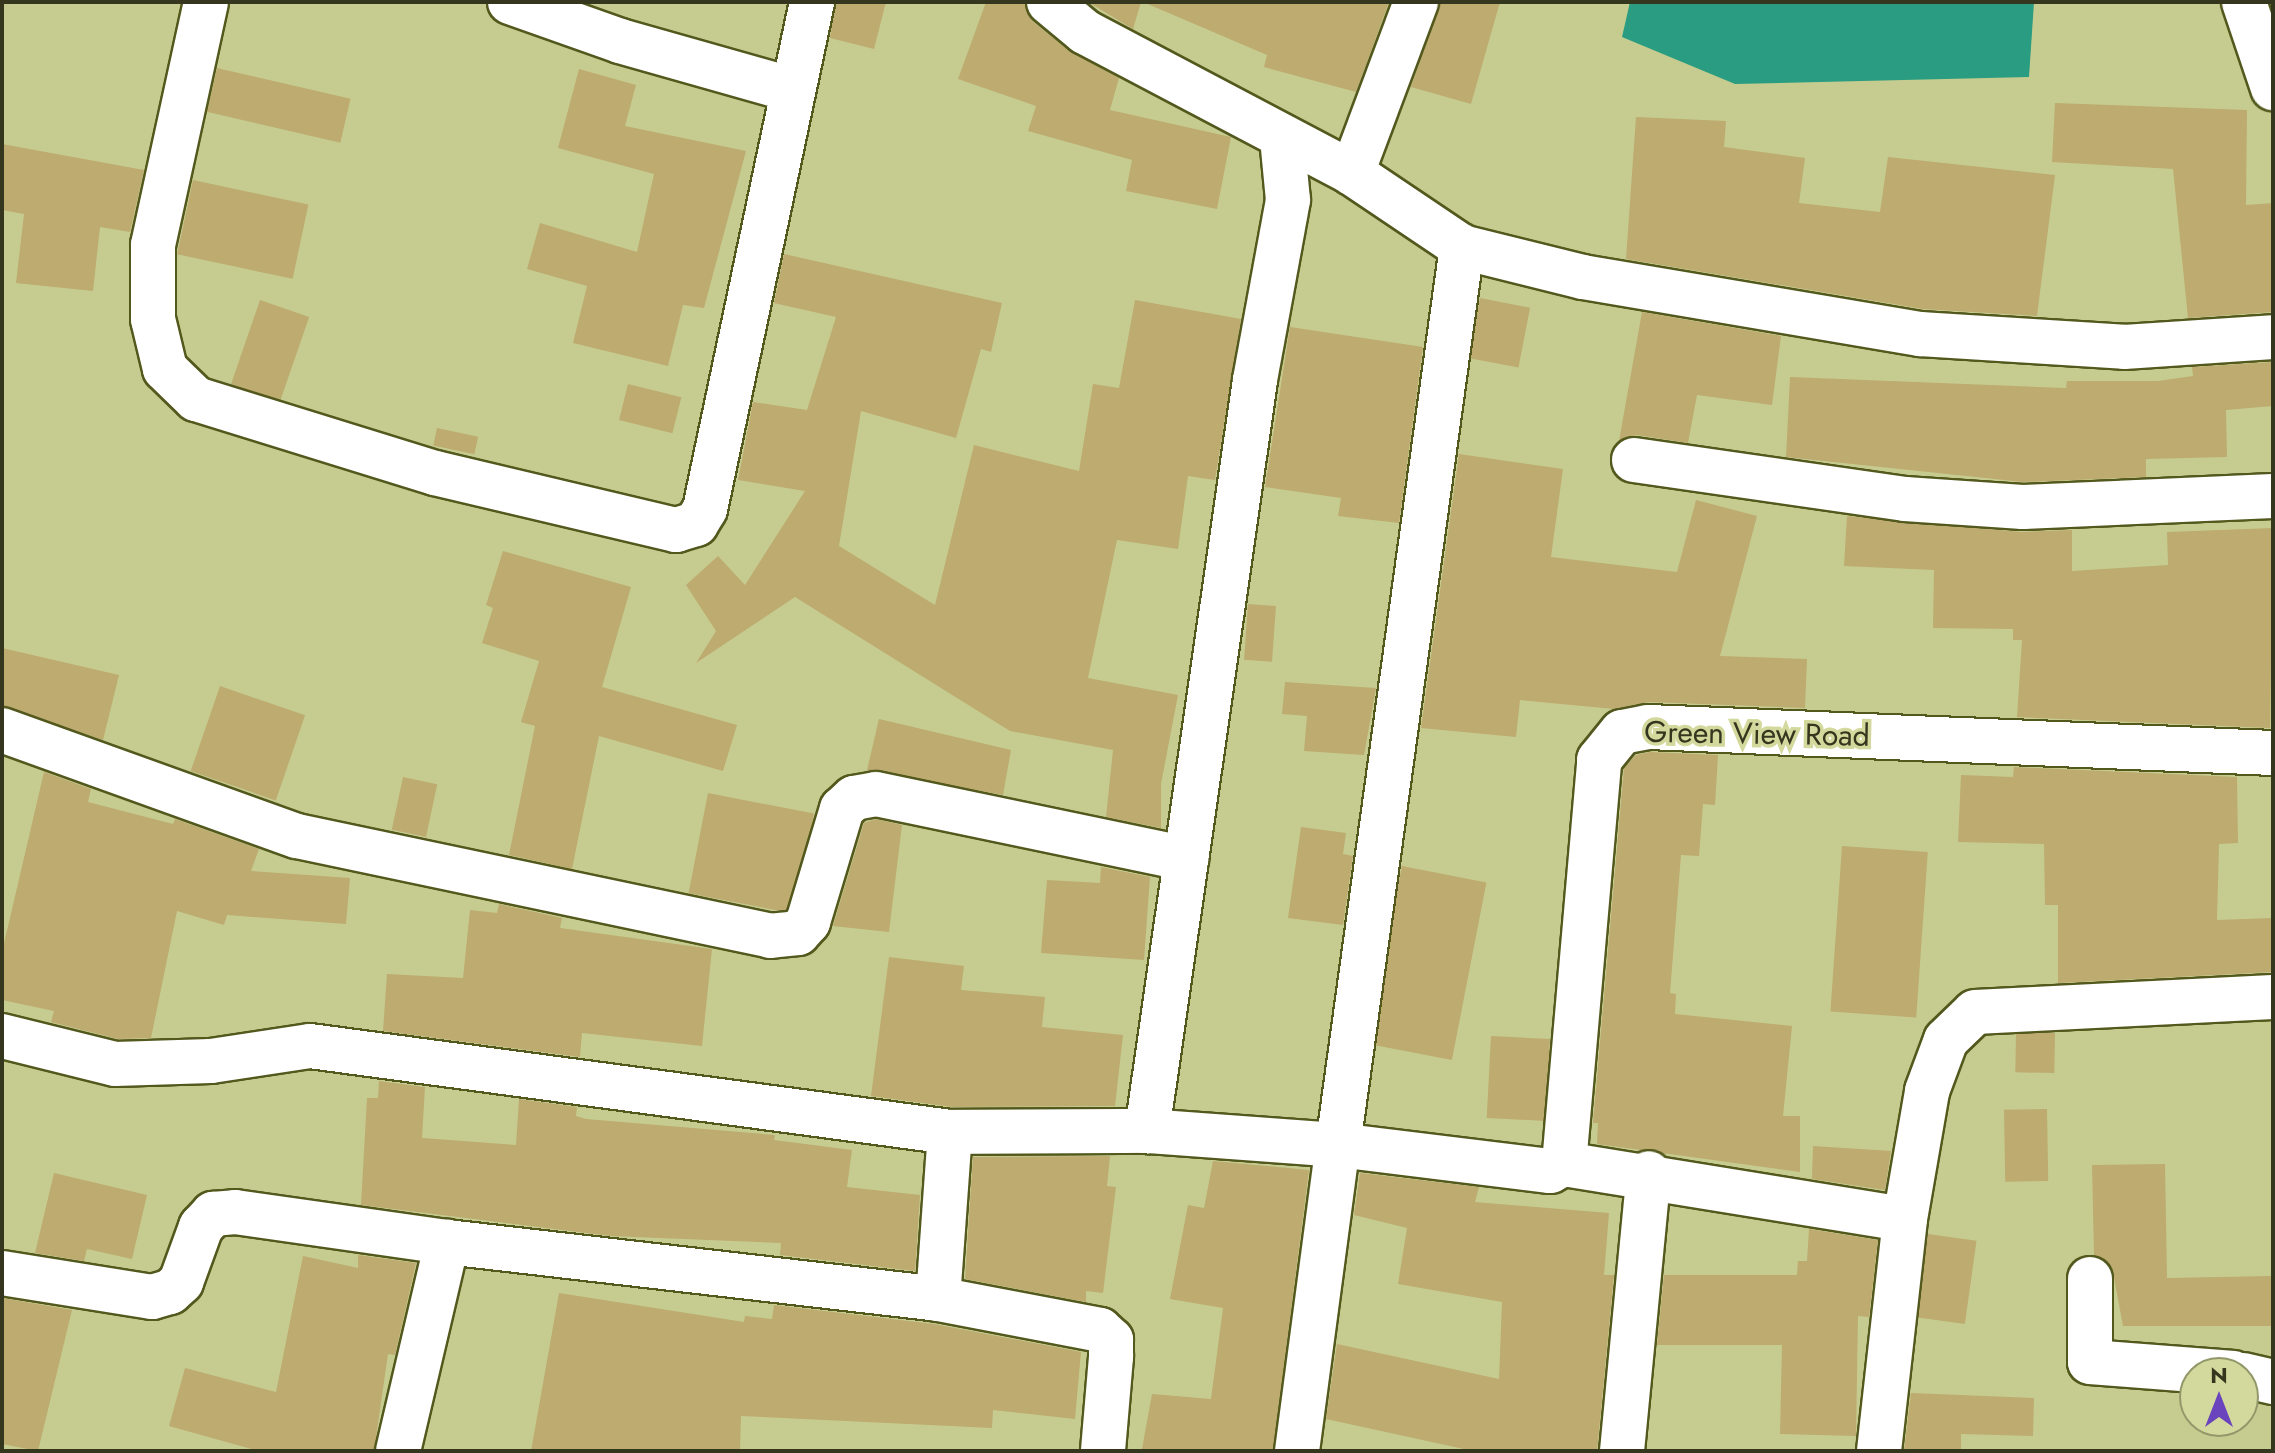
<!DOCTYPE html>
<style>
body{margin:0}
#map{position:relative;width:2275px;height:1453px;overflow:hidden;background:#c6cc8f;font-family:Jost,sans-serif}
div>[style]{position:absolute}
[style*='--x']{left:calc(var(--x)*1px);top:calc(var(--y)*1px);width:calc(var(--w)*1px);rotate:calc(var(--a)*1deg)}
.water>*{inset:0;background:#299c81}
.building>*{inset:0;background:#bdab70;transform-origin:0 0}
.roads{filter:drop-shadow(2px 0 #53581d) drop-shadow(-2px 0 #53581d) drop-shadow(0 2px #53581d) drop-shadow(0 -2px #53581d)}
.street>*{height:44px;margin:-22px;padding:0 22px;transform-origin:22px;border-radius:22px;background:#fff}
span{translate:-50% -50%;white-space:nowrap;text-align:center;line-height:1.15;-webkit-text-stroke:7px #d3d99c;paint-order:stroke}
.street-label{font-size:30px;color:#34361e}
.frame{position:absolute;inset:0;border:4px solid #34361e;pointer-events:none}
.north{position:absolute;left:2179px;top:1357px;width:80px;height:80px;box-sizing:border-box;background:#d3d99c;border:2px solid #93986a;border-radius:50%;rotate:0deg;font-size:22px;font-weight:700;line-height:32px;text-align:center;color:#34361e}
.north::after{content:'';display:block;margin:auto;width:28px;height:36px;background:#6944bc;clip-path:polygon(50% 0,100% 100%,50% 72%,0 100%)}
</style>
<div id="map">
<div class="water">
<i style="clip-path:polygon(1630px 2px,2034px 2px,2029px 77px,1735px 84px,1622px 37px)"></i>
</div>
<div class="building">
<i style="clip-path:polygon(836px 2px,886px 2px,874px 49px,830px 38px)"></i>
<i style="clip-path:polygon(986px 2px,1025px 2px,1032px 21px,1069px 51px,1119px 78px,1110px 110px,1231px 137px,1217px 209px,1126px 191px,1132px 160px,1028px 131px,1036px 106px,958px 79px)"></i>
<i style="clip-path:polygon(1088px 2px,1141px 2px,1133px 29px)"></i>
<i style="clip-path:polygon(1143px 2px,1389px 2px,1356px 92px,1264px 67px,1267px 55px)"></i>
<i style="clip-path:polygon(1440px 2px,1500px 2px,1471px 104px,1411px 87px)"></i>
<i style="left:217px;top:68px;width:137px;height:45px;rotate:13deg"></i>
<i style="clip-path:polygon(579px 69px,636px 85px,625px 126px,746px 151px,704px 308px,683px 305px,668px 366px,573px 343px,587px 286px,527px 269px,540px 223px,637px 252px,654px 174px,558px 148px)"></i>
<i style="clip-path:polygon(2055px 103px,2247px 110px,2246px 205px,2273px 203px,2273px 312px,2188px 318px,2173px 169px,2052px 162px)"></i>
<i style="clip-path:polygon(1636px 117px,1726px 121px,1724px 147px,1805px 158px,1799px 203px,1880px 212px,1888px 157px,2055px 175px,2037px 316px,1923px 309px,1626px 259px)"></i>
<i style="clip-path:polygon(2px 144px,144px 170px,130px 232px,100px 227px,93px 291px,16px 283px,24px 214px,2px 210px)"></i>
<i style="left:193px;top:180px;width:118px;height:76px;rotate:12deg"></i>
<i style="clip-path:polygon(784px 254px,1002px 303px,991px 352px,981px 349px,956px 438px,861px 411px,839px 546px,935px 605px,974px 445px,1079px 471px,1093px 384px,1119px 388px,1135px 300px,1241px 319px,1215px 480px,1188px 476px,1178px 549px,1117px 540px,1088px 678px,1178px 695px,1161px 784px,1161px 828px,1106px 817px,1113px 750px,1010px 731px,795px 597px,696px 663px,716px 631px,686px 585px,718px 556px,745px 585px,805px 491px,738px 480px,753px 402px,807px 410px,836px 317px,774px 303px)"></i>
<i style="left:1480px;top:298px;width:51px;height:61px;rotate:11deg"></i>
<i style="left:260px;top:300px;width:52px;height:89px;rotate:19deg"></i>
<i style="clip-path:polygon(1642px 312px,1781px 336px,1772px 405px,1697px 395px,1688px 443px,1637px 435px,1619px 441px)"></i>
<i style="clip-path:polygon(1290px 327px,1423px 347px,1399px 523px,1338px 516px,1341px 498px,1265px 487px)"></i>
<i style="clip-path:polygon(2273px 362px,2273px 406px,2226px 410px,2227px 457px,2146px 459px,2146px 477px,2023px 482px,1786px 457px,1790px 377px,2066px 388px,2067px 381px,2158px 381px,2193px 376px,2192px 367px)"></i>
<i style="left:628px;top:384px;width:55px;height:37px;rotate:14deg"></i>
<i style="left:437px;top:428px;width:42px;height:18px;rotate:12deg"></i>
<i style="clip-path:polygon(1459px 454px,1563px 469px,1551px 557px,1677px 572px,1696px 500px,1757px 516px,1720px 656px,1807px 659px,1805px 708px,1649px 702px,1614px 709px,1520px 700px,1516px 737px,1421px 728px)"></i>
<i style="clip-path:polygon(1847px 516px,2021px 532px,2072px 530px,2072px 571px,2168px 565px,2167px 532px,2273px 528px,2270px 728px,2017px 717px,2022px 640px,2013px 640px,2013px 629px,1933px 628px,1934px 570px,1844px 566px)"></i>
<i style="clip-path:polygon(503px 551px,631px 587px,602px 687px,737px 725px,723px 771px,599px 736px,572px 869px,509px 855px,535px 726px,521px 722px,539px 661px,482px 643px,493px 608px,486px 605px)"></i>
<i style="left:1248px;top:604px;width:28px;height:56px;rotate:4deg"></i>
<i style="clip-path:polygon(2px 648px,119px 675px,103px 740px,2px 706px)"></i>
<i style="clip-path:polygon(1285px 682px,1376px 688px,1364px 755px,1304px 751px,1307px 716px,1282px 714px)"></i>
<i style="left:220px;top:686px;width:90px;height:90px;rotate:19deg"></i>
<i style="clip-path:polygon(879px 719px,1011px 750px,1003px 795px,867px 770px)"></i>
<i style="clip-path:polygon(1650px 752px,1718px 755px,1715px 805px,1703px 804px,1699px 856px,1681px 855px,1670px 993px,1676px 994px,1675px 1014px,1792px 1026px,1783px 1116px,1800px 1116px,1800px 1172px,1597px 1144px,1598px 1123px,1593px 1123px,1624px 768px,1636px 755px)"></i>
<i style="clip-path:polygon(2014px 767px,2237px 777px,2238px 843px,2219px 844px,2217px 920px,2273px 918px,2273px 972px,2058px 983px,2058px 905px,2045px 905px,2044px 844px,1958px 842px,1961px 775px,2013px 777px)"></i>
<i style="clip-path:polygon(44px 772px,91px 789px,88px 802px,173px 824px,175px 819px,259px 849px,251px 871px,350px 878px,346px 924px,227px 915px,224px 925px,177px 911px,151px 1038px,118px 1039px,51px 1022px,54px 1011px,2px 1000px,2px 952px)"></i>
<i style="left:403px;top:777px;width:35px;height:54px;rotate:12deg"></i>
<i style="left:708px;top:793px;width:108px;height:102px;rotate:11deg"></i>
<i style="clip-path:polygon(876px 819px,902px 825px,889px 932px,833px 926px,864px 823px)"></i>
<i style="clip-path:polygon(1301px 827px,1346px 833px,1343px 854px,1353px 856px,1343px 925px,1288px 918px)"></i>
<i style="left:1842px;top:846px;width:86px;height:166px;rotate:4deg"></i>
<i style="left:1402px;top:866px;width:86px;height:181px;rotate:11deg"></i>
<i style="clip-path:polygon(1101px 867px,1150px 877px,1144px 960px,1041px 953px,1047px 880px,1100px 883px)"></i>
<i style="clip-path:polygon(499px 904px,562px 918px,560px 928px,712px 949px,702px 1046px,582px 1033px,580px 1057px,383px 1031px,387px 974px,463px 978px,470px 910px,497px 913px)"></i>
<i style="clip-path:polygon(889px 957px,964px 966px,961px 990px,1045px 997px,1042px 1027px,1123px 1035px,1115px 1106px,952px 1107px,871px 1096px)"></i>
<i style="left:2055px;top:1033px;width:40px;height:39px;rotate:91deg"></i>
<i style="left:1491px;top:1036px;width:59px;height:82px;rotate:3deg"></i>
<i style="clip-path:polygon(379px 1081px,425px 1087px,422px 1138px,516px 1145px,519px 1099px,577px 1107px,576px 1116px,586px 1119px,775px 1135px,774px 1140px,852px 1150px,847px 1187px,920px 1195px,915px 1271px,780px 1255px,781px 1243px,610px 1236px,361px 1205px,367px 1098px,378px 1098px)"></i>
<i style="left:2047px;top:1109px;width:72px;height:43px;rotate:89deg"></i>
<i style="clip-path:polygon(1813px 1146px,1891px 1151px,1885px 1190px,1812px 1179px)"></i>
<i style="clip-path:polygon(1110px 1156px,1107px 1186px,1116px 1187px,1103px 1293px,1086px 1291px,1086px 1302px,965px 1279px,973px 1157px)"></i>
<i style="clip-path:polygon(1213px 1161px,1309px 1170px,1273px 1451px,1142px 1449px,1152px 1394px,1211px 1399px,1223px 1308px,1170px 1299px,1188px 1205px,1204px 1208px)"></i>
<i style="clip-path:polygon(2165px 1164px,2167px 1278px,2273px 1276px,2273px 1326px,2123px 1326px,2112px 1267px,2094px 1255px,2092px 1165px)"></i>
<i style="clip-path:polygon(54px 1173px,147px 1195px,132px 1259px,87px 1249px,84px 1261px,35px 1253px)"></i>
<i style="clip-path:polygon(1360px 1173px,1479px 1187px,1475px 1202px,1609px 1213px,1604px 1275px,1614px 1275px,1597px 1451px,1473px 1451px,1326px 1419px,1337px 1344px,1499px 1379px,1502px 1302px,1398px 1284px,1407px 1228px,1354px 1215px)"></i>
<i style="clip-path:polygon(1809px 1229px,1878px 1240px,1869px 1317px,1858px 1316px,1856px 1436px,1780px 1434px,1782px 1345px,1657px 1345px,1664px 1275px,1797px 1275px,1798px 1261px,1807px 1261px)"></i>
<i style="left:1928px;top:1234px;width:49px;height:84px;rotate:8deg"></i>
<i style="clip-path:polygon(358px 1255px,416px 1263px,395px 1355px,388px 1354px,374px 1451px,259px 1451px,169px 1426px,185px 1368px,276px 1392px,303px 1256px,358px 1268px)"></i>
<i style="clip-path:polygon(559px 1293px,744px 1322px,745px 1316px,772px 1319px,774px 1305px,934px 1324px,1081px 1352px,1075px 1419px,993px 1410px,992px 1428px,741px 1416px,740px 1451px,531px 1451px)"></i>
<i style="clip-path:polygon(2px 1298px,72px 1310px,38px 1451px,2px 1444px)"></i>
<i style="clip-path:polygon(1911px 1393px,2034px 1398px,2033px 1436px,1961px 1434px,1961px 1451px,1904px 1451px)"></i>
</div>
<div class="roads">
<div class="street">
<i style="--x:206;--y:2;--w:249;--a:102.3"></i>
<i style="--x:153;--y:245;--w:74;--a:90"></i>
<i style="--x:153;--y:319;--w:51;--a:76.5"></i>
<i style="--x:165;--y:369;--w:43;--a:44.1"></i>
<i style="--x:196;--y:399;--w:250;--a:17.2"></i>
<i style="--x:435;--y:473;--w:248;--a:13.3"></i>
<i style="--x:676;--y:530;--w:21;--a:-17"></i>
<i style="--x:696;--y:524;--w:17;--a:-59"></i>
<i style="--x:705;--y:509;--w:518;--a:-78.08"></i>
<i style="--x:510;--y:2;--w:117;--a:19.5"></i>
<i style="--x:620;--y:41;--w:180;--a:15.8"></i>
<i style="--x:1049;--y:2;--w:47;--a:39.8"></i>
<i style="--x:1085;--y:32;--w:302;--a:27.8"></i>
<i style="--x:1352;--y:173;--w:133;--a:33.9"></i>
<i style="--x:1462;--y:247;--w:125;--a:13.9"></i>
<i style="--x:1583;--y:277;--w:342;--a:9.6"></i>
<i style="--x:1920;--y:334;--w:204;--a:3.6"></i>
<i style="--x:2124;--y:347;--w:149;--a:-3.8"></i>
<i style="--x:2244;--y:2;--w:91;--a:71.4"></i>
<i style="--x:1282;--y:138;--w:62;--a:84.5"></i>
<i style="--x:1288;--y:200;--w:183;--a:100.4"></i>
<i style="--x:1255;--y:380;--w:759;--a:98.18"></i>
<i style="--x:1147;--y:1131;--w:192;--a:4.2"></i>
<i style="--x:1338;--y:1145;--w:907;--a:-82.14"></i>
<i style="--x:1352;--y:173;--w:183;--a:-69.5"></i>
<i style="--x:1634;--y:460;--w:274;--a:8.2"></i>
<i style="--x:1905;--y:499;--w:118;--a:3.9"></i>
<i style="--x:2023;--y:507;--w:250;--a:-2.5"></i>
<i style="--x:2;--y:730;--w:313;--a:19.8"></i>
<i style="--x:297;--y:836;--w:483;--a:11.9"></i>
<i style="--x:770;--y:936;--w:28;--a:-6"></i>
<i style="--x:798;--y:933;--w:15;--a:-48"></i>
<i style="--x:808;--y:922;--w:118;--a:-73.3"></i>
<i style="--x:842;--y:809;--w:16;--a:-43"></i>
<i style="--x:854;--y:798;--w:22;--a:-10"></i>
<i style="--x:876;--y:794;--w:317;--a:11.8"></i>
<i style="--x:2;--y:1036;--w:116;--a:13.9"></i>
<i style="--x:115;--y:1064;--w:96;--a:-1.8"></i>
<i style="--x:211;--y:1061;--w:100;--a:-8.6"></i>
<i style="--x:310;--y:1046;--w:646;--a:7.65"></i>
<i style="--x:1564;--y:1164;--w:345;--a:9.2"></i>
<i style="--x:2;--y:1273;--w:152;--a:9.1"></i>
<i style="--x:152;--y:1297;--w:19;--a:-16"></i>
<i style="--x:170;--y:1292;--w:15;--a:-42"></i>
<i style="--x:181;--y:1282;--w:59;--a:-70"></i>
<i style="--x:201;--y:1227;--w:18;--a:-47"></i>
<i style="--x:213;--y:1214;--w:22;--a:-5"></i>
<i style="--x:235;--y:1212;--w:214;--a:8.1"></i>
<i style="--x:2090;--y:1279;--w:83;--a:90"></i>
<i style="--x:2090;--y:1362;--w:144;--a:4.4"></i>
<i style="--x:938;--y:1299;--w:167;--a:-85.9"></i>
<i style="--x:950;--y:1132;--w:197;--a:-0.3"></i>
<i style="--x:2243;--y:1375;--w:31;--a:13"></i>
<i style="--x:398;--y:1451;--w:215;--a:-76.8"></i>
<i style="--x:447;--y:1242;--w:494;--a:6.6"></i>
<i style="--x:938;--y:1299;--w:165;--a:10.8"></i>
<i style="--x:1100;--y:1330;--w:15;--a:42"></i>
<i style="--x:1111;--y:1340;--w:17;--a:90"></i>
<i style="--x:1111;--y:1357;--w:94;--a:94.9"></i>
<i style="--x:1297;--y:1451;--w:309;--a:-82.4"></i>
<i style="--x:1338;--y:1145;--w:214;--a:7"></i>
<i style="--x:1550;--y:1171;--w:16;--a:-27"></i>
<i style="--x:1564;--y:1164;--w:406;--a:-85"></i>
<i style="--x:1599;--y:760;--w:36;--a:-51"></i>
<i style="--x:1622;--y:732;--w:26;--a:-11"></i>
<i style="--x:1648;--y:727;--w:626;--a:2.38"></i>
<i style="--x:1622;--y:1451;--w:279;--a:-84.5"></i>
<i style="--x:1879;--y:1451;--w:233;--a:-83.6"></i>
<i style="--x:1905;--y:1219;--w:130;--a:-80.2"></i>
<i style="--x:1927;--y:1091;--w:54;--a:-69.6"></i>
<i style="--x:1946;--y:1040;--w:40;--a:-44"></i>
<i style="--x:1975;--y:1012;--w:298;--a:-2.9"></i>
</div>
</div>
<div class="street-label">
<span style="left:1757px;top:734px;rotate:1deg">Green View Road</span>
</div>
<div class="frame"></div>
<div class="north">N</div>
</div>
